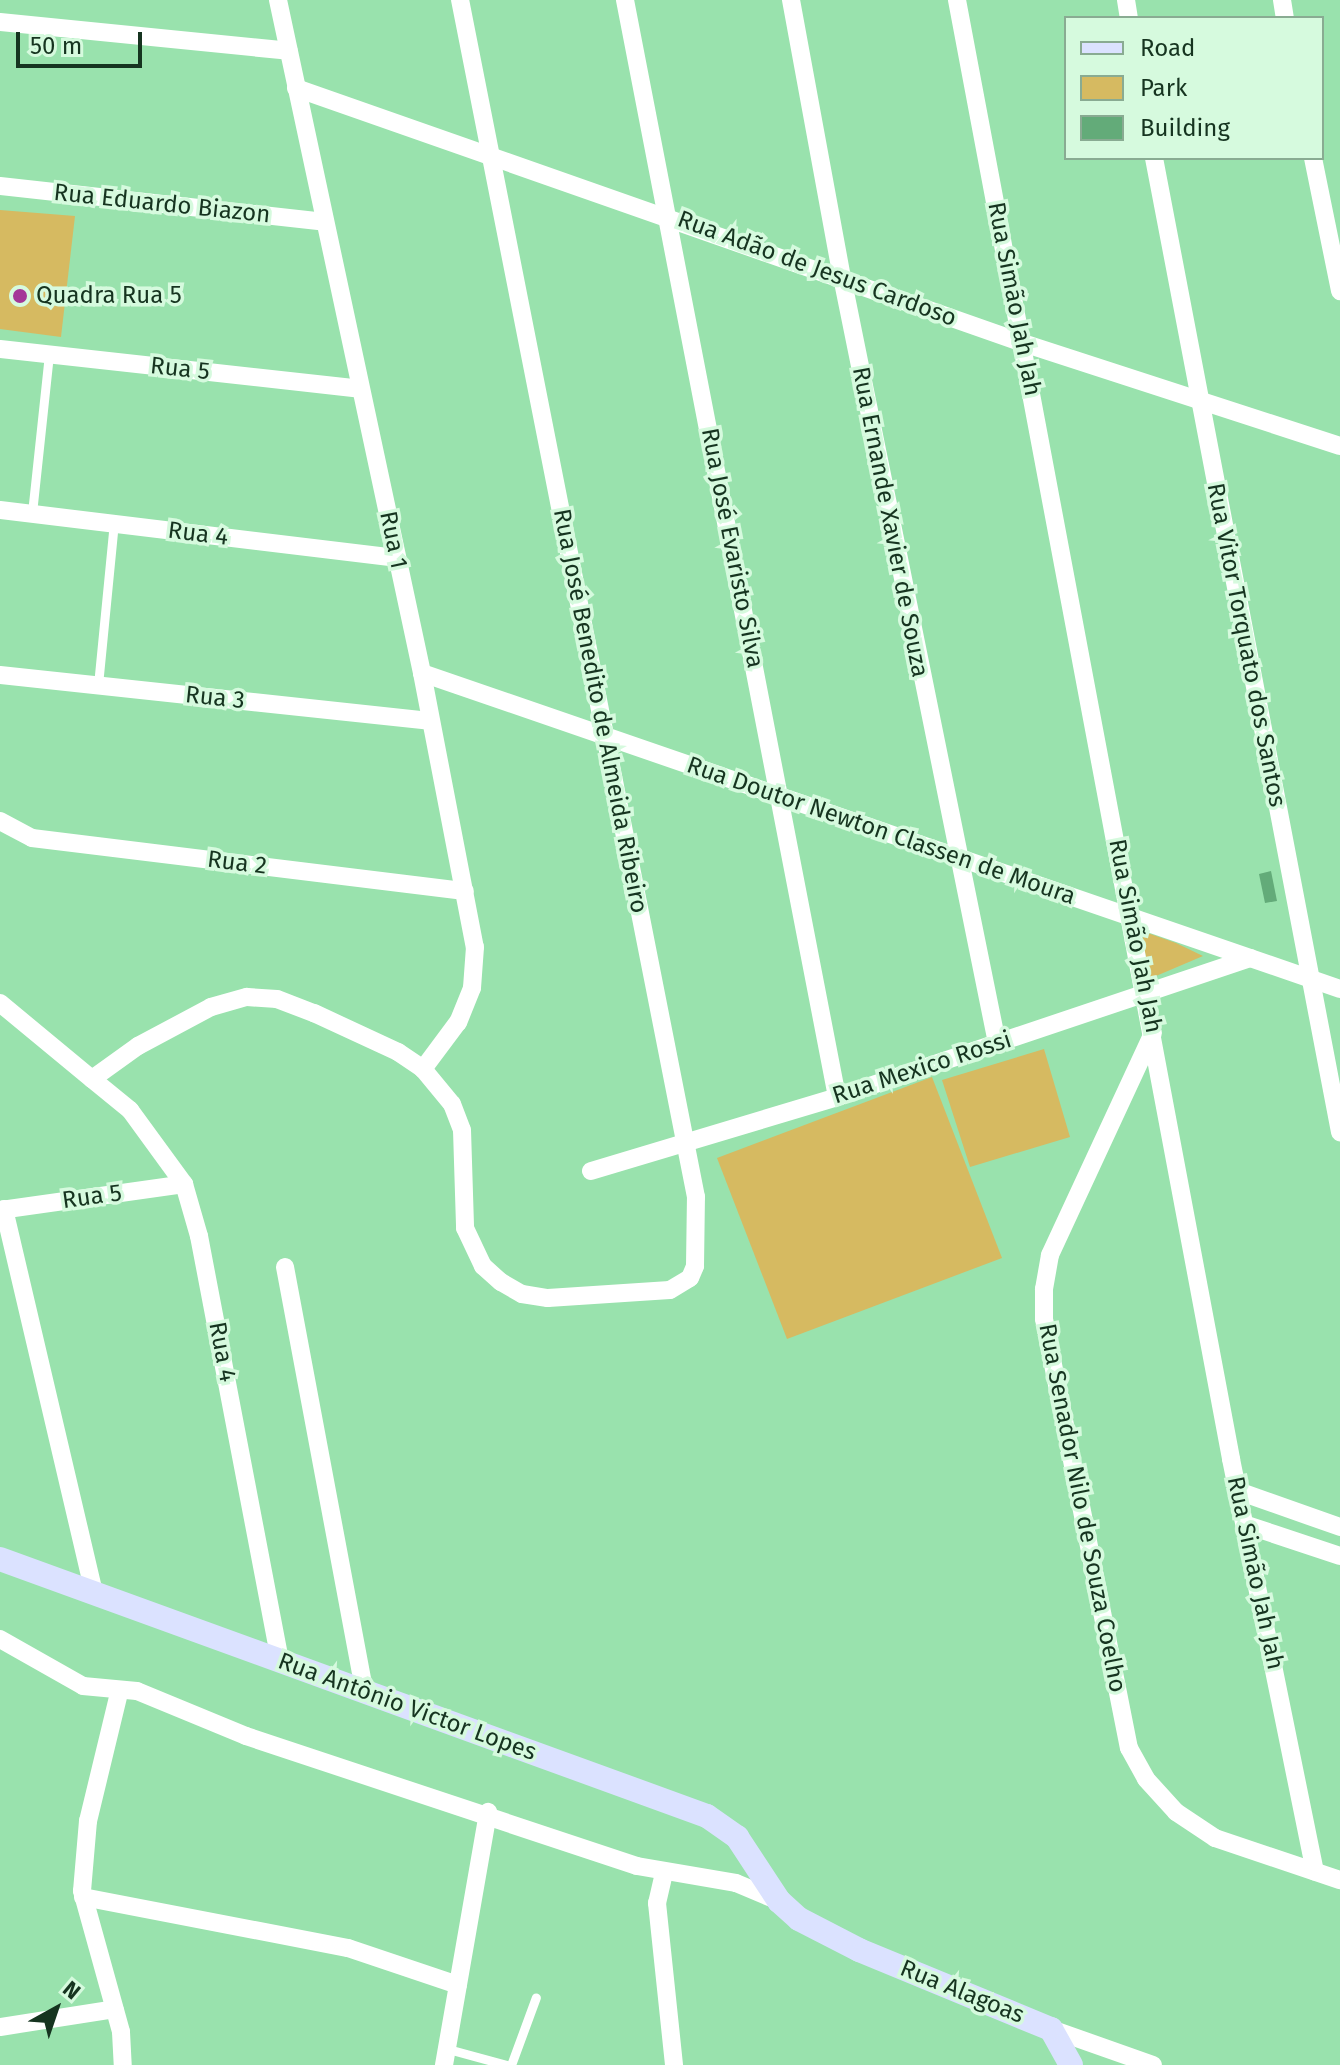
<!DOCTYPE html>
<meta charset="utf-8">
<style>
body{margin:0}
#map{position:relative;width:1340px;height:2065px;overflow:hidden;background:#99e2ad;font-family:"Fira Sans",sans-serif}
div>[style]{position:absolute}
.green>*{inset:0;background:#d6ba61}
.building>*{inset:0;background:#63ab79}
.lane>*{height:9px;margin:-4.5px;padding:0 4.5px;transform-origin:4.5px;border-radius:4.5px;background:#fff}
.street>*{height:18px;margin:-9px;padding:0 9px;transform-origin:9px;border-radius:9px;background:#fff}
.secondary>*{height:24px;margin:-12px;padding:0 12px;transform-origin:12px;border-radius:12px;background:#dbe2ff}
.dots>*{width:22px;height:22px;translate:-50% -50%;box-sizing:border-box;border:4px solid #d6fade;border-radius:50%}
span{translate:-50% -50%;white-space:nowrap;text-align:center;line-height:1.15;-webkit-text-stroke:7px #d6fade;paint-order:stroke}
.street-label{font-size:24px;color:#163420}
.poi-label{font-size:24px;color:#163420}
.left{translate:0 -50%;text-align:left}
.legend{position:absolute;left:1064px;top:16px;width:260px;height:144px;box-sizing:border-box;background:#d6fade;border:2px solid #89ab92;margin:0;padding:10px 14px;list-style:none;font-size:24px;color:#163420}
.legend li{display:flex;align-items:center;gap:16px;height:40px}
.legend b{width:40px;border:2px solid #89ab92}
.north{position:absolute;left:16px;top:1969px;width:80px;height:80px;-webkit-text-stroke:6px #d6fade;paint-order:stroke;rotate:40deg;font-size:22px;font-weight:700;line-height:32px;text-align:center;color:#163420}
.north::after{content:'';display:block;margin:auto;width:28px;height:36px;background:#163420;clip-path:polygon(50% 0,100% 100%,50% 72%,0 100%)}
.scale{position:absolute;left:16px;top:32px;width:126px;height:36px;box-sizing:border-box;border:4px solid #163420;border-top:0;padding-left:10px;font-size:24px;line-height:28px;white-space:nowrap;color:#163420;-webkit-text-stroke:6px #d6fade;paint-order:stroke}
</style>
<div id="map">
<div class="green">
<i style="clip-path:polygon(0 210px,75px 216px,61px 337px,0 329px)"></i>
<i style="clip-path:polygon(1142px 931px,1176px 943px,1203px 956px,1149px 979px)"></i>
<i style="clip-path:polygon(1044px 1049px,1070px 1137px,970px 1167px,942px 1080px)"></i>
<i style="clip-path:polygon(932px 1077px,1002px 1258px,787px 1339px,717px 1158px)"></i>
</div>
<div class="building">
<i style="clip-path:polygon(1271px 871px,1277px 901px,1265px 903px,1259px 874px)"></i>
</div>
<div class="lane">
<i style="left:32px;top:513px;width:159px;rotate:-83.9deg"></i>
<i style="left:98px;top:685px;width:163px;rotate:-84.4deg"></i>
<i style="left:448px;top:2049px;width:61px;rotate:15.2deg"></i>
<i style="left:511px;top:2065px;width:72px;rotate:-69.8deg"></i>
</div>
<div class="street">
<i style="left:278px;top:0;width:688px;rotate:77.92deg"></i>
<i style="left:422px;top:673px;width:279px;rotate:79.1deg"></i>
<i style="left:475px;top:947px;width:41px;rotate:94.2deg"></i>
<i style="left:472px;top:988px;width:37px;rotate:112deg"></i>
<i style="left:458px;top:1022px;width:59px;rotate:126.7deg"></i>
<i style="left:625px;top:0;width:1117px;rotate:79.06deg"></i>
<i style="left:791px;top:0;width:282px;rotate:79.6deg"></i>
<i style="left:842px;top:277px;width:782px;rotate:78.56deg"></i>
<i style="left:957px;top:0;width:1485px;rotate:79.36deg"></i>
<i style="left:1231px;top:1459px;width:421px;rotate:78.5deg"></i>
<i style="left:1126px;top:0;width:18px;rotate:81deg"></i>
<i style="left:1282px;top:0;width:18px;rotate:81deg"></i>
<i style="left:0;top:22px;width:290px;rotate:5.7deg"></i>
<i style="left:296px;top:88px;width:770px;rotate:19.33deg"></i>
<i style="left:1023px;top:343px;width:333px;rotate:18deg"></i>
<i style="left:1154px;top:158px;width:992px;rotate:79.19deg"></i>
<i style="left:1313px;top:158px;width:136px;rotate:78.5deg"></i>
<i style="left:0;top:186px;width:327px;rotate:6.3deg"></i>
<i style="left:0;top:349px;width:362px;rotate:6.3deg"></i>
<i style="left:0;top:510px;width:399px;rotate:6.9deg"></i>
<i style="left:422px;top:673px;width:971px;rotate:18.99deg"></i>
<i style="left:0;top:675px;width:432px;rotate:6.1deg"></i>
<i style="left:0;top:821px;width:36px;rotate:28deg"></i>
<i style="left:32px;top:838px;width:436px;rotate:7deg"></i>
<i style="left:0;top:1003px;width:119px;rotate:39.6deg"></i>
<i style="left:92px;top:1079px;width:57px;rotate:-35.7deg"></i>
<i style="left:138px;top:1046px;width:83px;rotate:-28.1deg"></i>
<i style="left:211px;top:1007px;width:37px;rotate:-16deg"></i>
<i style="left:247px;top:997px;width:30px;rotate:4deg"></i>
<i style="left:277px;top:999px;width:40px;rotate:21deg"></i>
<i style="left:314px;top:1013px;width:93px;rotate:24.9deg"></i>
<i style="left:398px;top:1052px;width:30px;rotate:34deg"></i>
<i style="left:423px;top:1069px;width:45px;rotate:50.4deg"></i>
<i style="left:452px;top:1104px;width:28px;rotate:69deg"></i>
<i style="left:462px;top:1130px;width:98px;rotate:88.2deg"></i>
<i style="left:465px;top:1228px;width:42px;rotate:64.7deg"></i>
<i style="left:483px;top:1266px;width:24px;rotate:42deg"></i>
<i style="left:501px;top:1282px;width:24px;rotate:30deg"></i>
<i style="left:522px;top:1294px;width:26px;rotate:9deg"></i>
<i style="left:548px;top:1298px;width:122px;rotate:-3.8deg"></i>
<i style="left:670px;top:1290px;width:23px;rotate:-31deg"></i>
<i style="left:690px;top:1278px;width:13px;rotate:-67deg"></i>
<i style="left:695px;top:1266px;width:69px;rotate:-89.2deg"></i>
<i style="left:696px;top:1197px;width:1220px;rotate:-101.15deg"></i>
<i style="left:1153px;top:1033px;width:245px;rotate:114.9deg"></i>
<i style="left:1050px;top:1255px;width:35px;rotate:100deg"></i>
<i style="left:1044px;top:1289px;width:30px;rotate:90deg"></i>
<i style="left:1044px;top:1319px;width:437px;rotate:78.8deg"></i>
<i style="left:1129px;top:1748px;width:35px;rotate:61deg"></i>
<i style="left:1146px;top:1779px;width:45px;rotate:47.7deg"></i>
<i style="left:1176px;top:1812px;width:47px;rotate:33.7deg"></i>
<i style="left:1215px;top:1838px;width:132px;rotate:18.6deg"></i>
<i style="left:92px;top:1079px;width:49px;rotate:39.2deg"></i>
<i style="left:130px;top:1110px;width:92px;rotate:53.9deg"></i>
<i style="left:184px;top:1184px;width:54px;rotate:73.9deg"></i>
<i style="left:199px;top:1236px;width:432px;rotate:79.2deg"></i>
<i style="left:591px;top:1171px;width:257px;rotate:-16.7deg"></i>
<i style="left:837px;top:1097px;width:436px;rotate:-18.6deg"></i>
<i style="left:4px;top:1209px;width:394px;rotate:76.8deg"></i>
<i style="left:0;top:1210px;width:186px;rotate:-8deg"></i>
<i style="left:285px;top:1267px;width:433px;rotate:79.4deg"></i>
<i style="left:1238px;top:1491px;width:108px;rotate:19.4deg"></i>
<i style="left:1247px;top:1525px;width:98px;rotate:18.4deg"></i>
<i style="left:0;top:1639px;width:95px;rotate:29.5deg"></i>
<i style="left:83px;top:1686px;width:54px;rotate:5.3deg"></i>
<i style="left:137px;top:1691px;width:118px;rotate:22.4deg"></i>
<i style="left:246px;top:1736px;width:412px;rotate:18.4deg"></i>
<i style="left:637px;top:1866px;width:100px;rotate:9.7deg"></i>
<i style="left:736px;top:1883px;width:47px;rotate:22.7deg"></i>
<i style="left:119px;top:1693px;width:132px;rotate:103.6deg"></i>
<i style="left:88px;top:1821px;width:70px;rotate:94.9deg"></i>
<i style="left:82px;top:1891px;width:146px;rotate:74.5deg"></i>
<i style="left:121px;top:2032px;width:33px;rotate:87deg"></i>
<i style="left:664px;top:1873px;width:31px;rotate:103deg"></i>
<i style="left:657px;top:1903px;width:163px;rotate:84deg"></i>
<i style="left:83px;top:1897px;width:270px;rotate:10.9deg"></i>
<i style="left:348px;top:1948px;width:116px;rotate:18.6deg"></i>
<i style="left:0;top:2027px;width:116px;rotate:-8.9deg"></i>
<i style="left:1051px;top:2029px;width:108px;rotate:19.4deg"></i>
<i style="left:444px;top:2065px;width:257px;rotate:-80.1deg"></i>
</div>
<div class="secondary">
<i style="left:0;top:1559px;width:752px;rotate:19.98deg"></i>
<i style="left:707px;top:1816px;width:37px;rotate:35deg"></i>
<i style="left:737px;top:1837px;width:77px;rotate:56.7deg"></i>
<i style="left:779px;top:1901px;width:27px;rotate:42deg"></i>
<i style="left:799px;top:1919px;width:68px;rotate:27.3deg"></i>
<i style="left:859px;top:1950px;width:208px;rotate:22.4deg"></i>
<i style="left:1051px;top:2029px;width:41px;rotate:60.9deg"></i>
</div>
<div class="dots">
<i style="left:20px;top:296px;background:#a43898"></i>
</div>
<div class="street-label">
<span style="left:162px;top:204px;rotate:6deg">Rua Eduardo Biazon</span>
<span style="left:817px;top:269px;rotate:20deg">Rua Adão de Jesus Cardoso</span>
<span style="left:1014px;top:299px;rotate:79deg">Rua Simão Jah Jah</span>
<span style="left:180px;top:369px;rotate:6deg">Rua 5</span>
<span style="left:890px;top:522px;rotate:79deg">Rua Ernande Xavier de Souza</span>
<span style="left:198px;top:534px;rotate:7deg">Rua 4</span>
<span style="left:393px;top:540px;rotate:78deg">Rua 1</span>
<span style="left:732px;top:548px;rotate:79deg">Rua José Evaristo Silva</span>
<span style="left:1246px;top:645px;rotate:79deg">Rua Vitor Torquato dos Santos</span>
<span style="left:215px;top:698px;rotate:6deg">Rua 3</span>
<span style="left:600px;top:711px;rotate:79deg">Rua José Benedito de Almeida Ribeiro</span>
<span style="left:881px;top:831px;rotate:19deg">Rua Doutor Newton Classen de Moura</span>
<span style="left:237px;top:863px;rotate:7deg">Rua 2</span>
<span style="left:1135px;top:936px;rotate:79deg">Rua Simão Jah Jah</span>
<span style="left:922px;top:1068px;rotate:-18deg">Rua Mexico Rossi</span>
<span style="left:92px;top:1197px;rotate:-8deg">Rua 5</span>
<span style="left:222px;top:1352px;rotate:79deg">Rua 4</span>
<span style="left:1082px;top:1508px;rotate:79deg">Rua Senador Nilo de Souza Coelho</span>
<span style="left:1255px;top:1573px;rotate:78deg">Rua Simão Jah Jah</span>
<span style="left:407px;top:1707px;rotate:20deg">Rua Antônio Victor Lopes</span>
<span style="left:962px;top:1992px;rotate:22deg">Rua Alagoas</span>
</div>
<div class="poi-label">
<span class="left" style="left:36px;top:296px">Quadra Rua 5</span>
</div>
<ul class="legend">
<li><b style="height:10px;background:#dbe2ff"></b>Road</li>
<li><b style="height:22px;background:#d6ba61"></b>Park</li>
<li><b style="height:22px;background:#63ab79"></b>Building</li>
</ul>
<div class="north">N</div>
<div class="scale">50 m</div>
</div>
